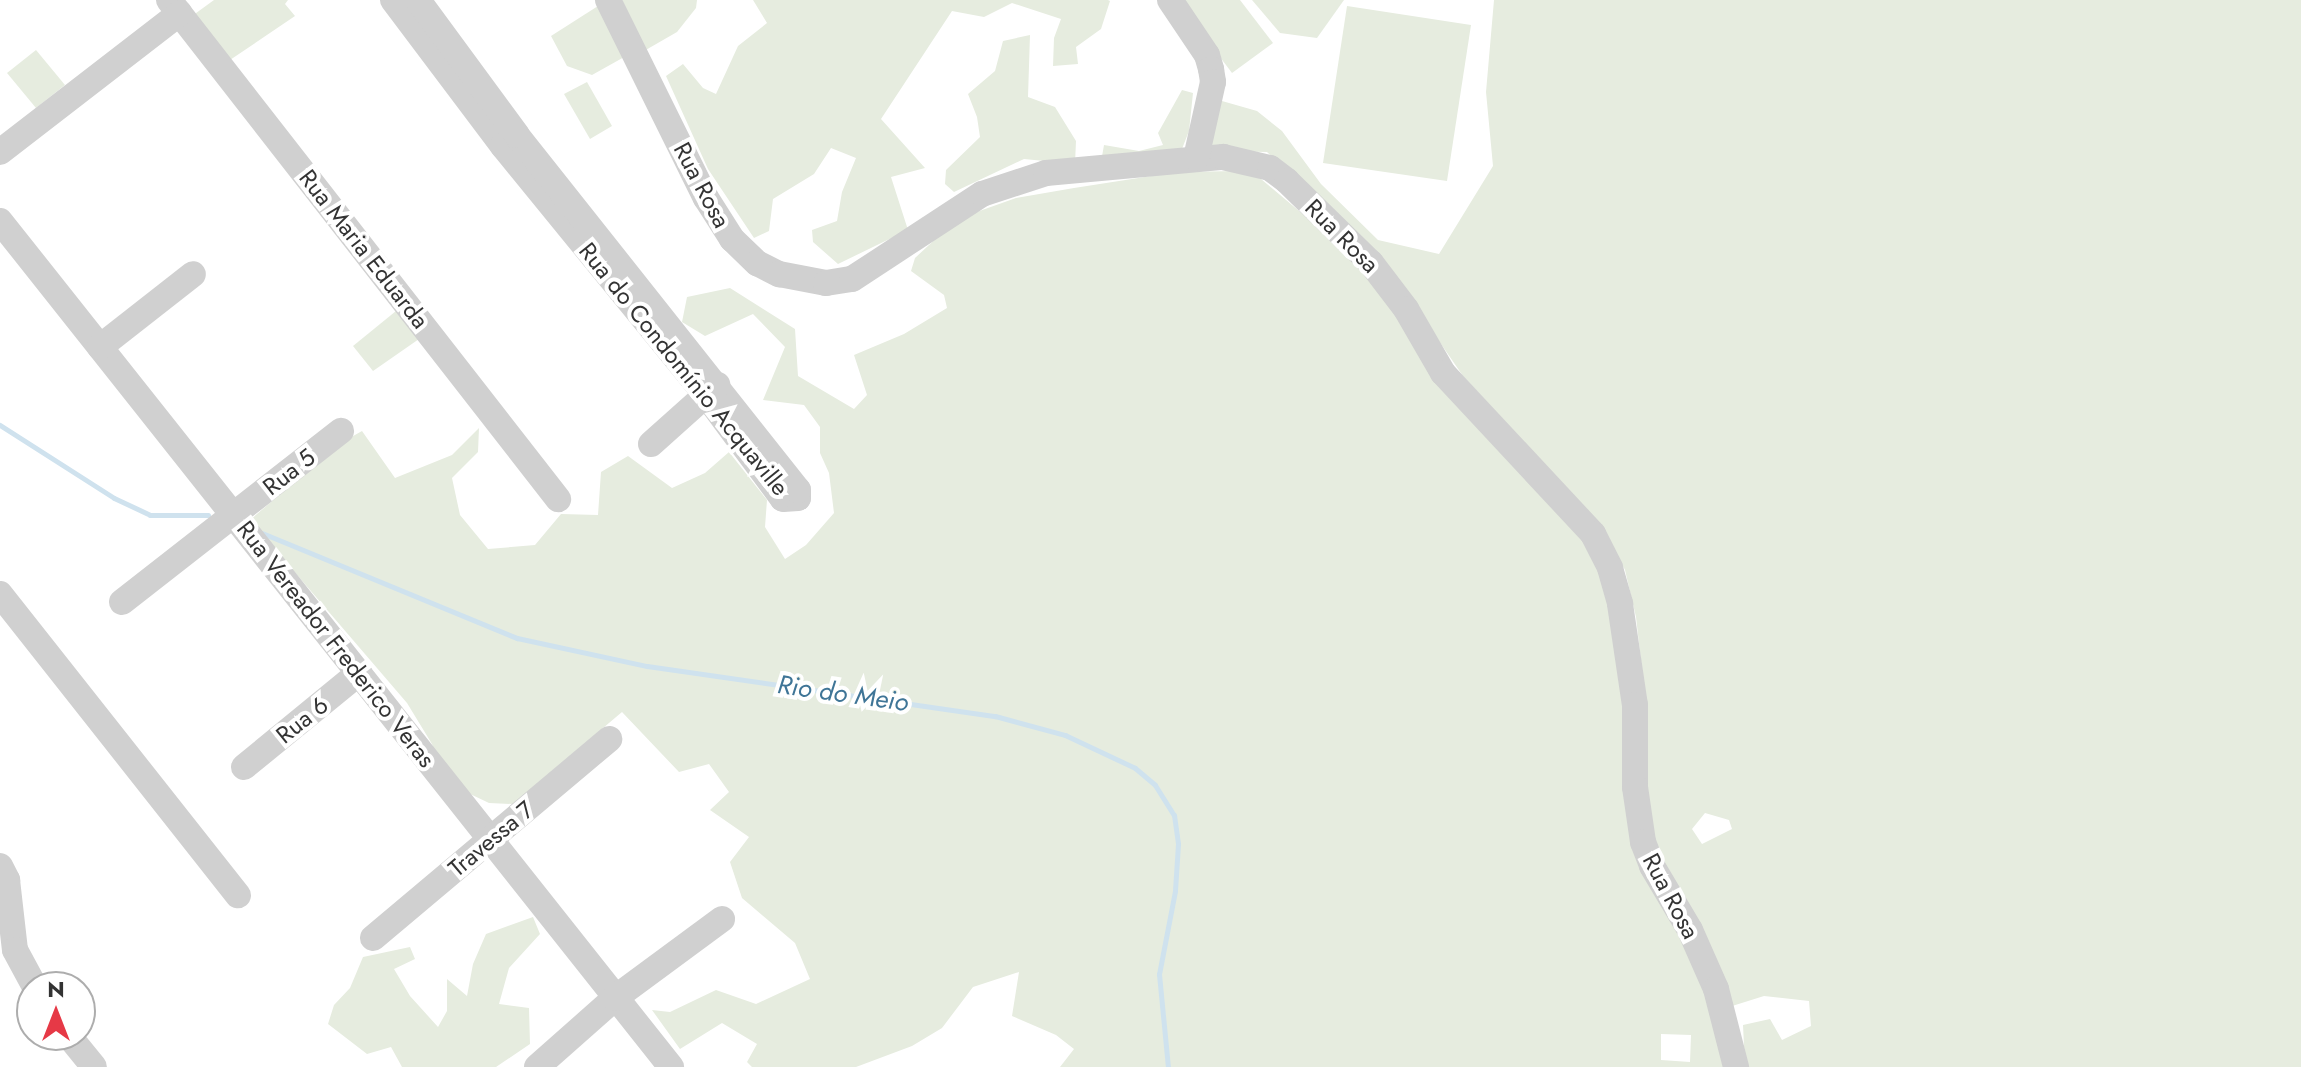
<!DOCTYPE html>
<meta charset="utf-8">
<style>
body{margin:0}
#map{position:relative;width:2301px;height:1067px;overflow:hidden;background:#fff;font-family:Jost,sans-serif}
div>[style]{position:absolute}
.green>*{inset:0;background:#e6ecdf}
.stream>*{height:5px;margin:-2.5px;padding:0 2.5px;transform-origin:2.5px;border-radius:2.5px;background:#cfe2ee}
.minor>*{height:26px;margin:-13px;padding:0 13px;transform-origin:13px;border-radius:13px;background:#d0d0d0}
span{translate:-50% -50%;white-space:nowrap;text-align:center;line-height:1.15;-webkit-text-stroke:8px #fff;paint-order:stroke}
.street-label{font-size:24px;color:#333}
.water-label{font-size:26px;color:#3f7597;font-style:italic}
.north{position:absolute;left:16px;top:971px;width:80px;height:80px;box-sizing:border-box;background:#fff;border:2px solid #adadad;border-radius:50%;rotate:0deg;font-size:22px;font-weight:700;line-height:32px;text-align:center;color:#333}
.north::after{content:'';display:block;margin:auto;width:28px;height:36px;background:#e63946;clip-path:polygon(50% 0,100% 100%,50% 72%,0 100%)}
</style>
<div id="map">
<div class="green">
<i style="clip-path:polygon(214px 0,288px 0,285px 4px,295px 16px,227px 62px,192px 16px)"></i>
<i style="clip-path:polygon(622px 0,697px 0,696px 8px,677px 32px,644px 51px)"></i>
<i style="clip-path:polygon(753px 0,1108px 0,1110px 1px,1101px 29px,1076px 47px,1078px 64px,1053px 66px,1054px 38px,1061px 19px,1012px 3px,984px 17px,952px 11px,881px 119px,925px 168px,891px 177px,908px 230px,838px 264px,813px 242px,812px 230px,837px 221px,842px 192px,856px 158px,831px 148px,814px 174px,773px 199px,769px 231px,754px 238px,708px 169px,666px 76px,683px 64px,703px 88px,716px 94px,738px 46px,767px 23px)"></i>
<i style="clip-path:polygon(1177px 0,1240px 0,1273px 43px,1232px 73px)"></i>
<i style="clip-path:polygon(1252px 0,1344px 0,1317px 38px,1280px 33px)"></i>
<i style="clip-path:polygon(evenodd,1494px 0,2301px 0,2301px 1067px,1745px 1067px,1743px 1025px,1770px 1019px,1782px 1040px,1811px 1026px,1809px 1001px,1764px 996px,1729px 1007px,1730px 1067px,1060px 1067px,1074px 1049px,1056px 1035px,1012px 1016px,1019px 972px,973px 987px,942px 1028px,912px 1046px,856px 1067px,752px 1067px,747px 1062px,757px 1044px,722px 1023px,680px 1049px,652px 1010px,670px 1012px,716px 990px,756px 1004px,810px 979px,795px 943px,742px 898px,730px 862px,749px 837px,710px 810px,729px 792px,709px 764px,679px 772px,622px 712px,513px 804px,489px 803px,445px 782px,432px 744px,407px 703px,250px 520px,339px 444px,362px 431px,395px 478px,452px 455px,479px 428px,478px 452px,452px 478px,460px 515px,488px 549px,535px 545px,561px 514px,598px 515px,601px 472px,628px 456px,672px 488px,705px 473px,729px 452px,767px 500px,765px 527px,785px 559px,806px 545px,834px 513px,829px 473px,820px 453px,820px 427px,804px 405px,763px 400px,785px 347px,753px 314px,705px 336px,682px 322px,687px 297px,730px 288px,795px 329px,798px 376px,854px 409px,867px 395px,854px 355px,904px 334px,947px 308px,944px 295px,911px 271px,915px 258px,957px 219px,1016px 198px,1074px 188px,1177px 172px,1238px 171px,1261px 179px,1355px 258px,1592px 548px,1647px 713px,1636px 617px,1625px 570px,1604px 529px,1463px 376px,1393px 274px,1350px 230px,1267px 152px,1218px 151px,1207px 142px,1215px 99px,1257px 111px,1282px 131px,1321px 184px,1378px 240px,1439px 254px,1493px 166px,1486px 92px,1494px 0,1705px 813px,1729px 820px,1732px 829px,1702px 844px,1692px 829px,1705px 813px,1494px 0,1661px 1034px,1691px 1035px,1690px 1062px,1661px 1060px,1661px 1034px)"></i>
<i style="clip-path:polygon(598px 6px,626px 56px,592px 75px,567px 66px,551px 36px)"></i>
<i style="clip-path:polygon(1347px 6px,1471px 25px,1447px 181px,1323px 163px)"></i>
<i style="clip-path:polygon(1030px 35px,1028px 97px,1055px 107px,1076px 141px,1075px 164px,1024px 159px,954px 192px,945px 184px,946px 170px,980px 137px,977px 117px,968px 94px,995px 71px,1003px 41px)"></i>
<i style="clip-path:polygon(36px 50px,65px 85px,36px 108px,7px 73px)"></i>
<i style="clip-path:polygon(587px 82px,612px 126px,590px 139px,564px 94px)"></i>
<i style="clip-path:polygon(1182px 90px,1193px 93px,1189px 131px,1180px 154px,1101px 162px,1104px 145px,1139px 151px,1163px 145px,1158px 133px)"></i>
<i style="clip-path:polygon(396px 311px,419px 339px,373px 371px,353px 346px)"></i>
<i style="clip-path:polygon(533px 917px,540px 934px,509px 968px,499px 1004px,529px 1008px,530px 1044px,496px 1067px,402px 1067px,391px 1047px,367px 1054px,328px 1024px,334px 1005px,350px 988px,363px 957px,410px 947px,415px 959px,394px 969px,410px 996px,438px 1027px,447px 1011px,447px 979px,467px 996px,473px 964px,486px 934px)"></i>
</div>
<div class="stream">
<i style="left:0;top:425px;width:135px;rotate:32.6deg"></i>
<i style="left:114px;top:498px;width:40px;rotate:25deg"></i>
<i style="left:150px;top:515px;width:58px"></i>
<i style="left:262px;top:533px;width:276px;rotate:22.4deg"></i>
<i style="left:517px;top:638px;width:133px;rotate:12.2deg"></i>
<i style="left:647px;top:666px;width:352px;rotate:8.2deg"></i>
<i style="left:995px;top:716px;width:73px;rotate:15.2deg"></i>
<i style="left:1065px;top:735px;width:77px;rotate:25.2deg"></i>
<i style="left:1135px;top:768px;width:26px;rotate:40deg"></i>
<i style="left:1155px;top:785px;width:36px;rotate:58deg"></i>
<i style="left:1174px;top:815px;width:29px;rotate:82deg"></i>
<i style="left:1178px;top:844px;width:47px;rotate:93.7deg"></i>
<i style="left:1175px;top:891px;width:85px;rotate:100.9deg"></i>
<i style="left:1159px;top:974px;width:93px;rotate:84.5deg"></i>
</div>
<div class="minor">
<i style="left:169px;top:0;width:633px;rotate:52.06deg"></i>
<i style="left:393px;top:0;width:183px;rotate:53deg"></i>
<i style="left:503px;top:146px;width:321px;rotate:50.8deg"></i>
<i style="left:706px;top:395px;width:129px;rotate:53.5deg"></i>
<i style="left:783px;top:499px;width:15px;rotate:-4deg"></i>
<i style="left:798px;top:498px;width:8px;rotate:-90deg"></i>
<i style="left:798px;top:490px;width:453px;rotate:-128.4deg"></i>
<i style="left:517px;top:135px;width:167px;rotate:-126.3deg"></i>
<i style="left:608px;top:0;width:221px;rotate:63.7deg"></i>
<i style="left:706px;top:198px;width:49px;rotate:57.6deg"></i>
<i style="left:732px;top:239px;width:35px;rotate:44deg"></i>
<i style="left:757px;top:263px;width:25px;rotate:27deg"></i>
<i style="left:779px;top:274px;width:48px;rotate:10.8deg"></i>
<i style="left:826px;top:283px;width:26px;rotate:-9deg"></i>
<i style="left:852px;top:279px;width:155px;rotate:-33.2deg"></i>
<i style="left:982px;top:194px;width:67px;rotate:-18.2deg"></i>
<i style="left:1046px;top:173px;width:178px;rotate:-5.2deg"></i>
<i style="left:1223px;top:157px;width:48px;rotate:13.2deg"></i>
<i style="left:1270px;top:168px;width:21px;rotate:37deg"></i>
<i style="left:1287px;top:181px;width:117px;rotate:44.3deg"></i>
<i style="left:1371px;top:263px;width:58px;rotate:52.7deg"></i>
<i style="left:1406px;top:309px;width:74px;rotate:60deg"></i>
<i style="left:1443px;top:373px;width:220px;rotate:47deg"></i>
<i style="left:1593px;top:534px;width:38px;rotate:63deg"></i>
<i style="left:1610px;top:568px;width:37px;rotate:74deg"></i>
<i style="left:1620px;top:604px;width:102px;rotate:81.6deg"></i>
<i style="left:1635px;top:705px;width:82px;rotate:90deg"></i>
<i style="left:1635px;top:787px;width:56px;rotate:81.7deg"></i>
<i style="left:1643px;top:842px;width:26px;rotate:69deg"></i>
<i style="left:1652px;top:866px;width:74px;rotate:59.3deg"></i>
<i style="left:1690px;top:930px;width:64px;rotate:66.2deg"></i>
<i style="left:1716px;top:989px;width:81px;rotate:75.6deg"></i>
<i style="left:1170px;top:0;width:66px;rotate:56.1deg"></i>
<i style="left:1207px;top:55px;width:15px;rotate:74deg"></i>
<i style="left:1211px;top:69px;width:13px;rotate:81deg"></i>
<i style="left:1213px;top:82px;width:78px;rotate:102.6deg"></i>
<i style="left:0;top:152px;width:227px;rotate:-37.7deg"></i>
<i style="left:0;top:221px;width:1080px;rotate:51.58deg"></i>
<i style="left:100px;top:347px;width:118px;rotate:-38.1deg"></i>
<i style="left:651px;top:444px;width:89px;rotate:-41.8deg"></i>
<i style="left:0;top:594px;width:384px;rotate:51.7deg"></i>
<i style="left:122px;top:602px;width:278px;rotate:-38deg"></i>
<i style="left:244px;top:767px;width:149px;rotate:-39.3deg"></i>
<i style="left:0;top:866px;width:16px;rotate:63deg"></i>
<i style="left:7px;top:880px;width:70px;rotate:83.5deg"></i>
<i style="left:15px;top:950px;width:42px;rotate:61.6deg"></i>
<i style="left:373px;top:938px;width:309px;rotate:-40.1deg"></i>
<i style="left:68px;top:1035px;width:41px;rotate:50.9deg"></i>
<i style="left:537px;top:1067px;width:104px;rotate:-41.5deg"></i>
<i style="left:615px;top:998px;width:133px;rotate:-36.4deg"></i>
</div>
<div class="street-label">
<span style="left:702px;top:185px;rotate:62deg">Rua Rosa</span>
<span style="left:1342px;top:236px;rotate:45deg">Rua Rosa</span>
<span style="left:364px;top:249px;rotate:52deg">Rua Maria Eduarda</span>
<span style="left:684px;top:369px;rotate:51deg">Rua do Condomínio Acquaville</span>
<span style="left:289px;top:472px;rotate:-38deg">Rua 5</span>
<span style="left:336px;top:644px;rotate:52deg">Rua Vereador Frederico Veras</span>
<span style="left:302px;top:720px;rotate:-39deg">Rua 6</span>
<span style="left:491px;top:839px;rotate:-40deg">Travessa 7</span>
<span style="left:1671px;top:896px;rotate:62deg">Rua Rosa</span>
</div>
<div class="water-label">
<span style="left:843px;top:694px;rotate:8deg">Rio do Meio</span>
</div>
<div class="north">N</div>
</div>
